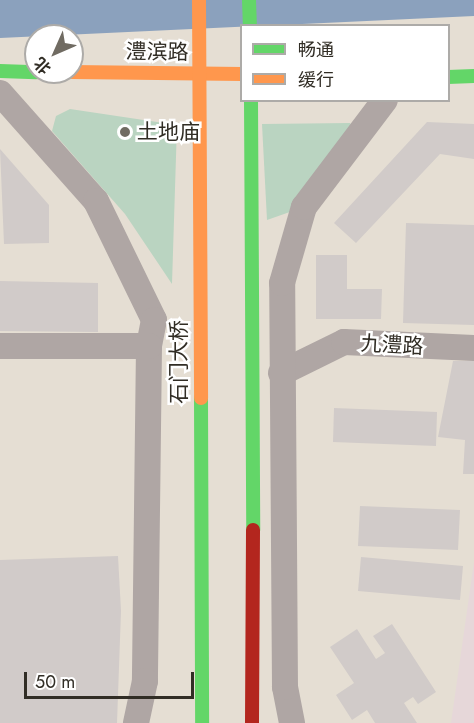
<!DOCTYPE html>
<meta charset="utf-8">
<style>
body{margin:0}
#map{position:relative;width:474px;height:723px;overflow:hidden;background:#e5ded3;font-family:Jost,"Noto Sans SC",sans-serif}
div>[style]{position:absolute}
.education>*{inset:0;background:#e6d7d9}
.green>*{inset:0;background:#bad4c1}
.water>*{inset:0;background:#8ba1bd}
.building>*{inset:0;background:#d1cbc9}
.street>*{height:26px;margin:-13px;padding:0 13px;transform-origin:13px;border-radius:13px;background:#afa6a4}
.fast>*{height:14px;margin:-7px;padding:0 7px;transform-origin:7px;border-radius:7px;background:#63d668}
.slow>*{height:14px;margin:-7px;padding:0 7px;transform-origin:7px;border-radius:7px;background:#ff974d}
.jam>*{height:14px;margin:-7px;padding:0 7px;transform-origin:7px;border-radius:7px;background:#b3261e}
.fast-bridge>*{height:14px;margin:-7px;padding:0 7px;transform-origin:7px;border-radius:7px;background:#63d668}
.slow-bridge>*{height:14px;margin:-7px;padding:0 7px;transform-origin:7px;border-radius:7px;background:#ff974d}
.dots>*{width:16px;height:16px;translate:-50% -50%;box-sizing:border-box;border:3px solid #fff;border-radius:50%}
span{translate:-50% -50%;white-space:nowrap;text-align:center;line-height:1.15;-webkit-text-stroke:5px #fff;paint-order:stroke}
.street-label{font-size:21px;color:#312d25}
.poi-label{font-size:21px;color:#312d25}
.left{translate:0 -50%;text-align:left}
.legend{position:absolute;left:240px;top:24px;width:210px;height:78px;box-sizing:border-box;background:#fff;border:2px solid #adaba8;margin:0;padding:8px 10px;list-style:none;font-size:18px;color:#312d25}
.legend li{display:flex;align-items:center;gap:12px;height:30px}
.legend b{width:30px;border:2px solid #adaba8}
.north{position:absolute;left:24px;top:24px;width:60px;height:60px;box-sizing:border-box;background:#fff;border:2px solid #adaba8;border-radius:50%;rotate:225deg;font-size:16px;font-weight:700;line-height:24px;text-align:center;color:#312d25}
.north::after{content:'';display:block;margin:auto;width:21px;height:27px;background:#706b62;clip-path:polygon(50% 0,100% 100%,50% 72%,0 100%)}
.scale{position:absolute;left:24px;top:672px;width:170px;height:27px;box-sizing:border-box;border:3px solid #312d25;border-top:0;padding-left:8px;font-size:18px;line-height:21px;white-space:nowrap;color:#312d25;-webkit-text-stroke:4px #fff;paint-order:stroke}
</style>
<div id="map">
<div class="education">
<i style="clip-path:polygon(474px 562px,474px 723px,451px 723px)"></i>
</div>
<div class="green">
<i style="clip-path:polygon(70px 109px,177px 125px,172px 284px,125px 214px,52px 131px,56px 116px)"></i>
<i style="clip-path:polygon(350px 123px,354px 130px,304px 207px,267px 220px,262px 124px)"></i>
</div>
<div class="water">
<i style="clip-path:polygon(0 0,474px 0,474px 16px,0 38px)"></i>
</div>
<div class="building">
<i style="clip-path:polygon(427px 122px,474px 124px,474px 159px,440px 154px,356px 243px,334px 223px)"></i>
<i style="clip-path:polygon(0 149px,49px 205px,49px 243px,4px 244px)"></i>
<i style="clip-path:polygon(406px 223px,474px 225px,474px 325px,403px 323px)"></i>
<i style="clip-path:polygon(316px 255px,347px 255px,347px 289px,382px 289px,381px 319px,316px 319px)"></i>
<i style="clip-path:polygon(0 281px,98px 283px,98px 332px,0 331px)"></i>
<i style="clip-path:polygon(453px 361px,474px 361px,474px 474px,463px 474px,465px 440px,438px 437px)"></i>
<i style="clip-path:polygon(334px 408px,437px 412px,436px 446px,333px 442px)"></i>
<i style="clip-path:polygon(360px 506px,460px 510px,458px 550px,358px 546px)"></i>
<i style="clip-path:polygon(118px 556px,121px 611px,117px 723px,0 723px,0 560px)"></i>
<i style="clip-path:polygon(361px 557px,463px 566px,460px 600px,358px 591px)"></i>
<i style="clip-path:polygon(392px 624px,436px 692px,418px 704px,413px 697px,404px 703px,417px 723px,375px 723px,367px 710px,352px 720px,336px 695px,354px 683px,330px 647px,357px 629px,376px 659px,385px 653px,373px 636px)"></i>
</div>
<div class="street">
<i style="left:0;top:93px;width:144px;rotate:48.4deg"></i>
<i style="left:96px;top:201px;width:132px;rotate:64deg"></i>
<i style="left:154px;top:320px;width:26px;rotate:101deg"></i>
<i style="left:149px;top:346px;width:335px;rotate:90.7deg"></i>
<i style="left:145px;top:681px;width:43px;rotate:102.1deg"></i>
<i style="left:0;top:346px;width:149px"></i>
<i style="left:281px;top:373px;width:70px;rotate:-26.2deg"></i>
<i style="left:344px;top:342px;width:130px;rotate:2.6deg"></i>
<i style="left:292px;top:723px;width:37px;rotate:-101deg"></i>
<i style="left:285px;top:687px;width:404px;rotate:-90.4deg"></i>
<i style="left:282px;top:283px;width:79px;rotate:-73.9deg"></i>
<i style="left:304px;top:207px;width:134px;rotate:-52.9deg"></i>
</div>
<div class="fast">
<i style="left:249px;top:0;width:26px;rotate:88deg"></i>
<i style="left:0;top:71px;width:36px;rotate:2deg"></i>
<i style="left:448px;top:77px;width:26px;rotate:-2deg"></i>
<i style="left:251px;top:100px;width:430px;rotate:89.7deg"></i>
</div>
<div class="slow">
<i style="left:72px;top:72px;width:170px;rotate:0.7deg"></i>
</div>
<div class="jam">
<i style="left:252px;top:723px;width:193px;rotate:-89.7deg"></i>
</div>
<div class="fast-bridge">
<i style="left:201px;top:398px;width:325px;rotate:89.8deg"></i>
</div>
<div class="slow-bridge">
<i style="left:199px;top:0;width:398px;rotate:89.7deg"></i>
</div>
<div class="dots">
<i style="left:125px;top:132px;background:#706b62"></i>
</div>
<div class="street-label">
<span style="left:157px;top:52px;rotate:1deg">澧滨路</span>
<span style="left:392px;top:345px;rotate:3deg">九澧路</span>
<span style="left:179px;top:362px;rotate:-90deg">石门大桥</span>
</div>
<div class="poi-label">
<span class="left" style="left:137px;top:132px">土地庙</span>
</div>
<ul class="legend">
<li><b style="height:8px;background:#63d668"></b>畅通</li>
<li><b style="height:8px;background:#ff974d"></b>缓行</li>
</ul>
<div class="north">北</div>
<div class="scale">50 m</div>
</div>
